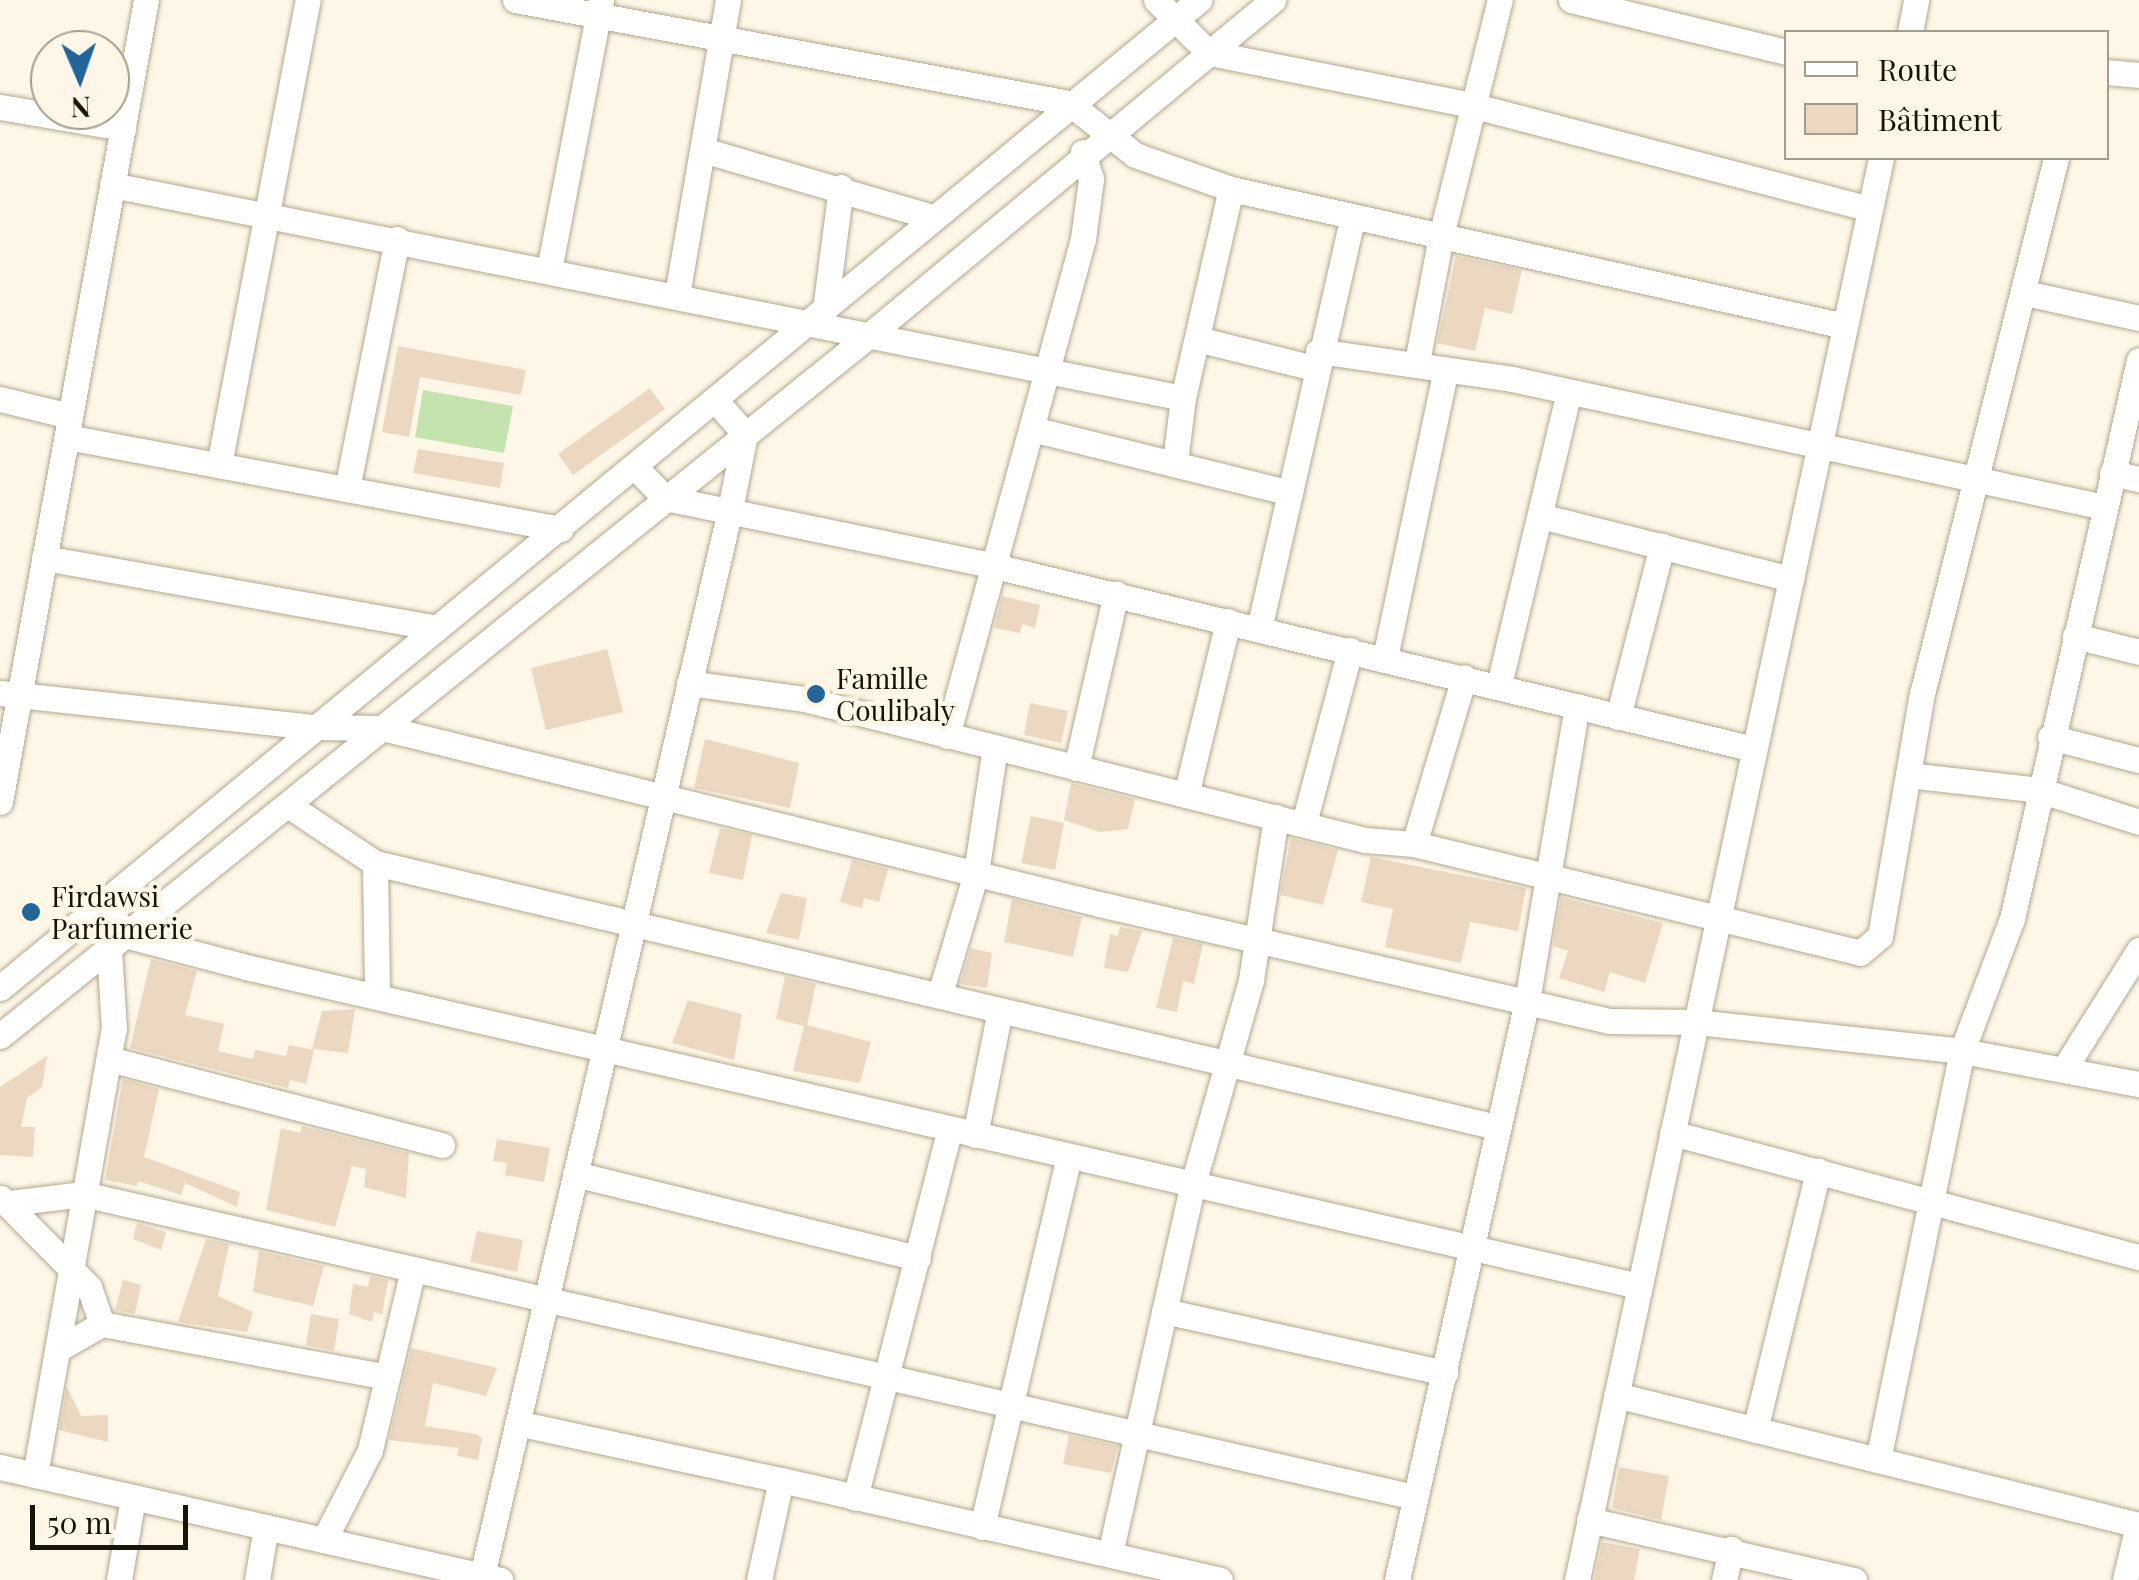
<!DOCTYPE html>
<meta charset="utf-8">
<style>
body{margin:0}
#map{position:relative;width:2139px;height:1580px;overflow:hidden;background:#fef7e7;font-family:"Playfair Display",serif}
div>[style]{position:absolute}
.green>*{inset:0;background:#c5e3ae}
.building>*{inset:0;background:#ecd8c1}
.roads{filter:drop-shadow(0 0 2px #b2a88e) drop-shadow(0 0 2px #b2a88e)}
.minor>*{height:25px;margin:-12.5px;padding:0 12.5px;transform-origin:12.5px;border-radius:12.5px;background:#fff}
.dots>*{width:28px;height:28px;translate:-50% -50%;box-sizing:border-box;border:5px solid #fef7e7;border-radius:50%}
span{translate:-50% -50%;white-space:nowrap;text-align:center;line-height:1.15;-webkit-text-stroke:9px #fef7e7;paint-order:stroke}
.poi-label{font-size:28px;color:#17140a}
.left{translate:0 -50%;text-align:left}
.legend{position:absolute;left:1784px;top:30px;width:325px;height:130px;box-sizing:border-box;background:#fef7e7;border:2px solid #a29c8f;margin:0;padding:12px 18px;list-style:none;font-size:30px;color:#17140a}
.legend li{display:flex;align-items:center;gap:20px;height:50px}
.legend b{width:50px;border:2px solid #a29c8f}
.north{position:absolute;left:30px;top:30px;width:100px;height:100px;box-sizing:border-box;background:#fef7e7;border:2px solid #a29c8f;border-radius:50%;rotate:178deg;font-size:28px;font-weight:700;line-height:40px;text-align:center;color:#17140a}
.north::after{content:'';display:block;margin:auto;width:35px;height:45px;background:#22659a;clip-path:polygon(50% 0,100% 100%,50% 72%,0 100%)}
.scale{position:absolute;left:30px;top:1505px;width:158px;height:45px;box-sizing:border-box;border:5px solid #17140a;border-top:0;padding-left:12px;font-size:30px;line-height:35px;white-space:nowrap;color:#17140a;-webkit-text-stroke:8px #fef7e7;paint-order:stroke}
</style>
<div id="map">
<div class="green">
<i style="clip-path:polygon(423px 390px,513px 406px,504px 453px,415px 437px)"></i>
</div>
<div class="building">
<i style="clip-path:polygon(1456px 256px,1522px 270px,1512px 314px,1485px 308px,1475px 351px,1437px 343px)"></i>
<i style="clip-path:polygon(398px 346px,526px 370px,521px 395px,420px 377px,409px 437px,382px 432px)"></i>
<i style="clip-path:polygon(650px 388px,665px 409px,573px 475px,558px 454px)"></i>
<i style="clip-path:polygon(418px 449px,504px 463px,500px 488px,413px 473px)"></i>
<i style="clip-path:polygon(1002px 596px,1040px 605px,1035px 628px,1022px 624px,1020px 633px,994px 628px)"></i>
<i style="clip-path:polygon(607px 649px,623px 712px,546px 730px,531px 668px)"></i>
<i style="clip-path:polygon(1030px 703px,1068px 711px,1061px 743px,1024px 735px)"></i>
<i style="clip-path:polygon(705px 739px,799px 763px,790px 808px,694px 788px)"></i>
<i style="clip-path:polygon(1071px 783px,1135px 799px,1128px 829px,1100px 832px,1064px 820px)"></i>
<i style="clip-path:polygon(1031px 816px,1064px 823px,1055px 870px,1021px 863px)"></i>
<i style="clip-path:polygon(720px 828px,752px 835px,743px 880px,709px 873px)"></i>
<i style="clip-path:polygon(1291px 838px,1338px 850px,1323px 905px,1280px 895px)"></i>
<i style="clip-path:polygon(1371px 857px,1526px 888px,1518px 931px,1470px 922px,1461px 963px,1385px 947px,1393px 909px,1361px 902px)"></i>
<i style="clip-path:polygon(852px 860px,888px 869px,879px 902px,864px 898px,862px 908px,840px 902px)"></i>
<i style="clip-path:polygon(781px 893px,807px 898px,799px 940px,766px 933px)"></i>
<i style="clip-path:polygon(1561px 897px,1663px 923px,1645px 983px,1610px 972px,1604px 992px,1559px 978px,1568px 951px,1553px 946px)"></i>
<i style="clip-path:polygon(1012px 899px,1082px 917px,1073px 957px,1004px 942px)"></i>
<i style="clip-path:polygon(1120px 927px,1142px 931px,1128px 972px,1104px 968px,1110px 934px,1118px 936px)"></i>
<i style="clip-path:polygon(1173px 938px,1203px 944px,1194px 984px,1183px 981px,1177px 1012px,1156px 1008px)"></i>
<i style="clip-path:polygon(971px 948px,992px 953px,987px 988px,960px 984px)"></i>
<i style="clip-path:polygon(151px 959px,197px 971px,185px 1015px,224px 1024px,218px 1051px,253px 1059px,255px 1050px,286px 1056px,289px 1045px,314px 1050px,306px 1084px,290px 1080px,288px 1088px,130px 1048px)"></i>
<i style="clip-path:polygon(785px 976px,816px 984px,807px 1025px,871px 1042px,860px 1083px,793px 1071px,804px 1026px,776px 1019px)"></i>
<i style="clip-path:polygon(688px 1000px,742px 1014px,734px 1060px,672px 1043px)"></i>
<i style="clip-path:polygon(355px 1009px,348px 1053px,312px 1049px,322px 1011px)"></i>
<i style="clip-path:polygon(47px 1056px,42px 1087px,27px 1098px,21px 1127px,35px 1127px,33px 1157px,0 1155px,0 1087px)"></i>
<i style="clip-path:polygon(123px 1079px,159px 1089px,144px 1157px,240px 1192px,237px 1207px,185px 1183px,181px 1195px,138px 1181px,137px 1186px,105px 1180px)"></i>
<i style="clip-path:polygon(302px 1126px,409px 1153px,406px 1198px,364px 1187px,366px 1169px,352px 1166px,335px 1227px,266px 1210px,281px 1128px,300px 1133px)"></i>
<i style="clip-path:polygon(497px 1139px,550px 1148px,544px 1182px,505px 1175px,507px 1163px,493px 1161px)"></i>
<i style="clip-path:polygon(137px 1223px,166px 1232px,161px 1250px,133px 1239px)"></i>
<i style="clip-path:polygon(477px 1231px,523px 1240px,517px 1272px,470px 1262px)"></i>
<i style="clip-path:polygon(206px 1239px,229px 1244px,218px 1296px,253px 1312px,247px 1332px,178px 1322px)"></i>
<i style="clip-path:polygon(259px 1251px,324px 1266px,313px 1306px,253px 1292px)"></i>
<i style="clip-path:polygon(370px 1276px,388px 1280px,382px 1315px,374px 1312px,372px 1322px,349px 1314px,353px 1284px,368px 1287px)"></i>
<i style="clip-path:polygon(123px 1280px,141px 1285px,135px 1314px,115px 1310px)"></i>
<i style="clip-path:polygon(311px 1314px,339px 1319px,334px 1351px,306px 1345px)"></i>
<i style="clip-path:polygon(411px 1348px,497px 1368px,486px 1396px,433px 1383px,425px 1426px,476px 1434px,482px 1438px,478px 1460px,457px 1456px,459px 1448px,389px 1440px)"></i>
<i style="clip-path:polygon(67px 1387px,81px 1416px,108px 1415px,108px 1442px,59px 1430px)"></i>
<i style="clip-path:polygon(1069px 1435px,1118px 1446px,1111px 1473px,1063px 1464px)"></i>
<i style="clip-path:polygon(1619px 1467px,1669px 1476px,1661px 1520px,1612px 1508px)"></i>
<i style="clip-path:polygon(1602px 1542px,1640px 1549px,1634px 1580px,1594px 1580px)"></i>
</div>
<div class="roads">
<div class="minor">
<i style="left:515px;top:0;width:563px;rotate:10.53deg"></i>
<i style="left:1069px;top:103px;width:84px;rotate:38.2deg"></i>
<i style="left:1135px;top:155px;width:102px;rotate:19.5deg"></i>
<i style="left:1231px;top:189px;width:629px;rotate:12.58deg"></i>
<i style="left:1156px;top:0;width:75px;rotate:45deg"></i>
<i style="left:1209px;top:53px;width:267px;rotate:11.2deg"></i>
<i style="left:1471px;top:105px;width:412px;rotate:14.6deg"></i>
<i style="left:1571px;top:0;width:221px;rotate:13.6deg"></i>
<i style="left:1910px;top:32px;width:33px;rotate:-79deg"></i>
<i style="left:2106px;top:72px;width:33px;rotate:5deg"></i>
<i style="left:0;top:107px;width:125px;rotate:9.7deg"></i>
<i style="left:703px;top:150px;width:235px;rotate:16.3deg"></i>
<i style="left:112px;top:185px;width:1092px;rotate:11.25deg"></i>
<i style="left:549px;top:270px;width:275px;rotate:-79.1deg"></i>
<i style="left:2025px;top:293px;width:117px;rotate:12.4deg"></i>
<i style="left:677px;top:295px;width:299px;rotate:-80.2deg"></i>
<i style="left:825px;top:310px;width:124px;rotate:-82.6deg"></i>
<i style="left:1197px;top:339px;width:121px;rotate:13.9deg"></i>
<i style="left:1318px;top:351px;width:196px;rotate:8.2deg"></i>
<i style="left:1512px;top:379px;width:606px;rotate:12.2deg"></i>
<i style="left:1417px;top:362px;width:128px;rotate:-79.2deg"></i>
<i style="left:1441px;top:236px;width:243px;rotate:-76deg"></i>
<i style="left:0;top:399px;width:72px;rotate:13.7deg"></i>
<i style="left:1032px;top:429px;width:266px;rotate:13.9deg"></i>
<i style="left:67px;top:437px;width:502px;rotate:10.57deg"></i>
<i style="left:1175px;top:462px;width:64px;rotate:-82.9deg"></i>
<i style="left:1183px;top:398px;width:214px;rotate:-77.1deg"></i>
<i style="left:219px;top:465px;width:473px;rotate:-79.2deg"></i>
<i style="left:636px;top:468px;width:42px;rotate:46deg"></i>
<i style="left:665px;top:498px;width:324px;rotate:11.6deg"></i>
<i style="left:982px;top:563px;width:794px;rotate:13.55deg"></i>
<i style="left:2112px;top:473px;width:28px;rotate:13deg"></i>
<i style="left:347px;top:489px;width:255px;rotate:-78.7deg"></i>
<i style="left:1540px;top:516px;width:259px;rotate:14.1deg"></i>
<i style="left:44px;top:558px;width:399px;rotate:10.1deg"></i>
<i style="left:1259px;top:629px;width:421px;rotate:-77.2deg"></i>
<i style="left:2075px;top:636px;width:66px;rotate:14deg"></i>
<i style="left:1385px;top:658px;width:291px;rotate:-78.1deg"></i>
<i style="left:689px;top:683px;width:116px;rotate:7.9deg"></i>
<i style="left:804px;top:699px;width:578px;rotate:14.11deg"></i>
<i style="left:1365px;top:840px;width:49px;rotate:4.7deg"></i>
<i style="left:1414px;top:844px;width:459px;rotate:13.7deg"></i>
<i style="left:1860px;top:953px;width:26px;rotate:-40deg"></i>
<i style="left:1880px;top:936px;width:246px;rotate:-80.2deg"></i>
<i style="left:1922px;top:694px;width:552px;rotate:-75.96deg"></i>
<i style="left:1499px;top:685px;width:301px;rotate:-76.6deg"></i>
<i style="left:0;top:693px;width:317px;rotate:6.2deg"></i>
<i style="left:315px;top:727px;width:68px;rotate:0.8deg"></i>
<i style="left:383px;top:728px;width:737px;rotate:13.81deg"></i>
<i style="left:1099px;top:904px;width:523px;rotate:12.92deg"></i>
<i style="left:1609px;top:1021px;width:87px;rotate:0.7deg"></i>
<i style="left:1696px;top:1022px;width:268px;rotate:6.2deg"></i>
<i style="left:1962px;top:1051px;width:180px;rotate:10.6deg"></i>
<i style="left:1618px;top:717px;width:177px;rotate:-75.6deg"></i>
<i style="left:947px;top:736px;width:515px;rotate:-74.7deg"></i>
<i style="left:1083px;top:239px;width:61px;rotate:-82.4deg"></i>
<i style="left:1091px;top:179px;width:28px;rotate:-107deg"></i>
<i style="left:2050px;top:737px;width:92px;rotate:14.5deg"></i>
<i style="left:1076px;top:768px;width:179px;rotate:-77.1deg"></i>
<i style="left:1908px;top:775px;width:132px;rotate:6.5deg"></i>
<i style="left:2039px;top:790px;width:105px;rotate:17.7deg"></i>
<i style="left:1186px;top:795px;width:179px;rotate:-76.4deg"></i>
<i style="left:0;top:802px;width:815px;rotate:-79.68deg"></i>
<i style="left:288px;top:805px;width:105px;rotate:33.7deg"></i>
<i style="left:375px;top:863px;width:1153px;rotate:13.24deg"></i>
<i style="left:1304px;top:823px;width:179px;rotate:-75.1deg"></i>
<i style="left:1414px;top:844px;width:174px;rotate:-73.3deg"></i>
<i style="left:375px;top:863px;width:133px;rotate:89.1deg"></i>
<i style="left:101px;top:902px;width:43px;rotate:51.5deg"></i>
<i style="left:128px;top:936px;width:122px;rotate:14.7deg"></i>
<i style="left:246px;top:967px;width:1429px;rotate:12.9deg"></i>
<i style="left:0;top:988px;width:1554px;rotate:-39.49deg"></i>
<i style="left:940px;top:994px;width:126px;rotate:-73.4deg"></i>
<i style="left:976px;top:873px;width:126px;rotate:-81.4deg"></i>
<i style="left:0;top:1036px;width:1114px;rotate:-38.88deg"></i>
<i style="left:867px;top:337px;width:528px;rotate:-39.69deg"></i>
<i style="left:109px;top:1059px;width:344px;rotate:14.5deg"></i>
<i style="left:2064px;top:1069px;width:141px;rotate:-57.8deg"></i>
<i style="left:1672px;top:1133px;width:483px;rotate:14.9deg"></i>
<i style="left:975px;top:1135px;width:127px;rotate:-78.7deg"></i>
<i style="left:575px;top:1174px;width:353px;rotate:13.8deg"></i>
<i style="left:1px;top:1198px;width:125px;rotate:45.3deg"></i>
<i style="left:89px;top:1287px;width:39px;rotate:71deg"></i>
<i style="left:10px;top:1203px;width:74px;rotate:-7deg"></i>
<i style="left:83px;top:1194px;width:1366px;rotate:12.82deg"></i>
<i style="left:1164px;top:1311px;width:288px;rotate:12.4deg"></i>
<i style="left:60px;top:1348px;width:48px;rotate:-29.7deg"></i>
<i style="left:102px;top:1324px;width:290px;rotate:10.5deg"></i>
<i style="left:1616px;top:1395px;width:539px;rotate:13.96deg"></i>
<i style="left:517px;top:1423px;width:270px;rotate:12.2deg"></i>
<i style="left:1755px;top:1430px;width:267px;rotate:-76.3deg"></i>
<i style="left:1878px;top:1460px;width:418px;rotate:-78.4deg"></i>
<i style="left:1962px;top:1051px;width:141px;rotate:-69.3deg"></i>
<i style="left:2012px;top:919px;width:573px;rotate:-77.2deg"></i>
<i style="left:0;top:1467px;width:513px;rotate:12.73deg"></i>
<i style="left:35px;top:1475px;width:453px;rotate:-80deg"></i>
<i style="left:114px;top:1029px;width:79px;rotate:-93.6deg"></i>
<i style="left:855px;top:1498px;width:381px;rotate:-75.6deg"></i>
<i style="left:1589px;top:1520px;width:272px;rotate:12.8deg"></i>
<i style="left:982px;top:1527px;width:380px;rotate:-76.8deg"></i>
<i style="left:324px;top:1540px;width:101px;rotate:-62.9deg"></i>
<i style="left:370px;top:1450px;width:186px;rotate:-76.6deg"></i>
<i style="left:1110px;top:1554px;width:379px;rotate:-77.4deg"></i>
<i style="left:1193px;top:1184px;width:212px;rotate:-74.1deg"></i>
<i style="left:1251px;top:980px;width:165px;rotate:-81.3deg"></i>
<i style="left:119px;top:1580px;width:84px;rotate:-80.4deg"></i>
<i style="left:257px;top:1580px;width:54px;rotate:-80.4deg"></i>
<i style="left:481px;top:1580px;width:1099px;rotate:-76.9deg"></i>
<i style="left:730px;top:510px;width:77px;rotate:-78.8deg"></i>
<i style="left:745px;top:434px;width:43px;rotate:-131.2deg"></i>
<i style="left:759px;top:1580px;width:102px;rotate:-77.6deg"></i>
<i style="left:781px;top:1480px;width:450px;rotate:12.8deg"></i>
<i style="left:1397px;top:1580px;width:593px;rotate:-77.35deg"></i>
<i style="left:1527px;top:1001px;width:299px;rotate:-80.4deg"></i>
<i style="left:1577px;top:1580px;width:1454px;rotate:-77.93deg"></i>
<i style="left:1724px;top:1580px;width:32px;rotate:-77deg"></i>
<i style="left:2125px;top:1580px;width:57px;rotate:-76.7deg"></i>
</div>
</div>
<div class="dots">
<i style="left:816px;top:694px;background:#22659a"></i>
<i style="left:31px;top:912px;background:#22659a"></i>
</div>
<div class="poi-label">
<span class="left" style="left:836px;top:694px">Famille<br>Coulibaly</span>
<span class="left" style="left:51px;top:912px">Firdawsi<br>Parfumerie</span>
</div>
<ul class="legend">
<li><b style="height:12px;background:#fff"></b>Route</li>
<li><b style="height:28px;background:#ecd8c1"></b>Bâtiment</li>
</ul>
<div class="north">N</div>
<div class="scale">50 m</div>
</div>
